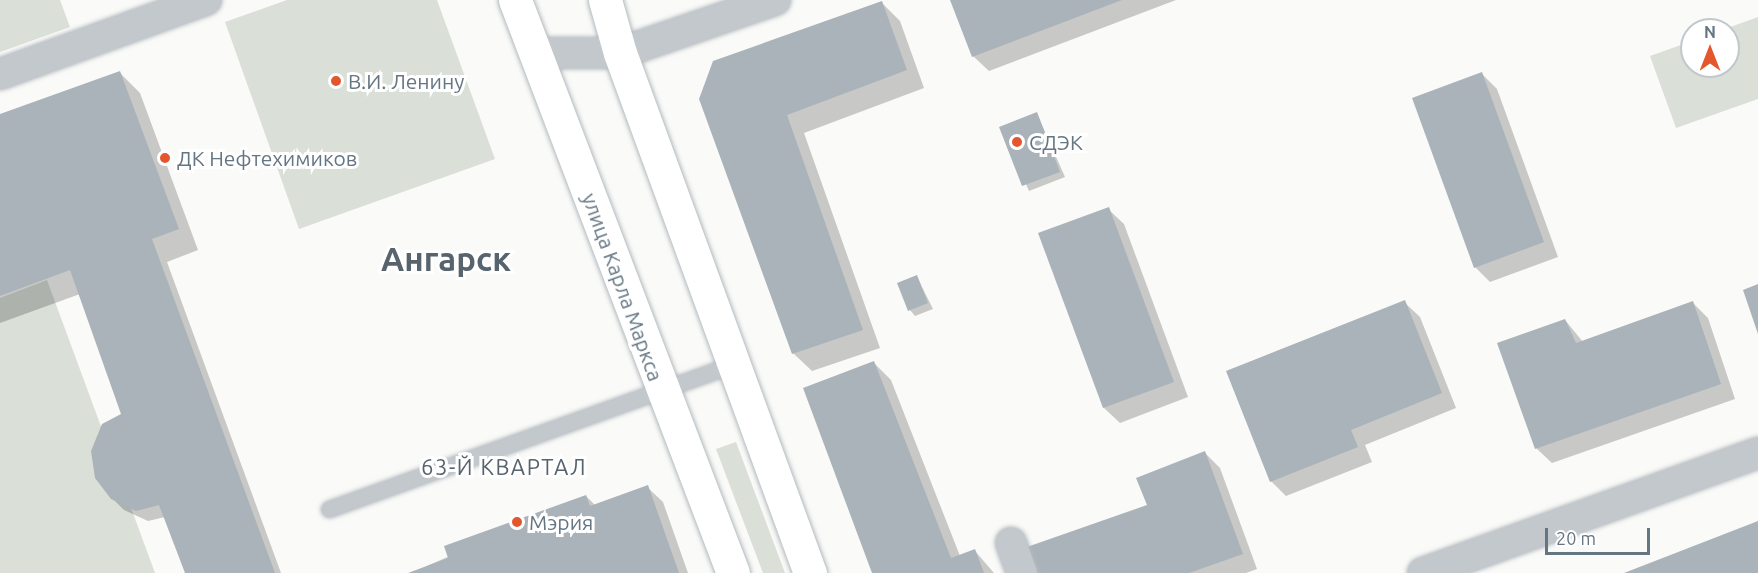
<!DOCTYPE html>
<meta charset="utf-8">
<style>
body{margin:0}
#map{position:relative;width:1758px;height:573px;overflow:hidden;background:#fafaf8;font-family:Ubuntu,sans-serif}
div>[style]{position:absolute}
.green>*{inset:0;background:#dadfd7}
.shadow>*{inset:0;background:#0003}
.building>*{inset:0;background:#aab3b9}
.roads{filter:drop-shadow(0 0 2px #b3babf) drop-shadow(0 0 2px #b3babf)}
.lane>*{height:15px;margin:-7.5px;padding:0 7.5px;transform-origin:7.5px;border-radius:7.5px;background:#c3c8cc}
.street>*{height:30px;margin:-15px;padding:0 15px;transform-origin:15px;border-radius:15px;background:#c3c8cc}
.secondary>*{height:33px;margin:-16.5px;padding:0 16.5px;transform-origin:16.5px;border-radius:16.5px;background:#fff}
.dots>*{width:16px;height:16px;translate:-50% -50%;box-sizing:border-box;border:3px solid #fff;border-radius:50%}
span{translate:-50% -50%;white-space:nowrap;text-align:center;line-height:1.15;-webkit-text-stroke:6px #fff;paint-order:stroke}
.poi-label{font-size:21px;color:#657683}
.left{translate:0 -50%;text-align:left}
.street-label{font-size:21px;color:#657683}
.neighbourhood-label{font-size:22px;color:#57646e;letter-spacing:1.5px}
.town-label{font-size:33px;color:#57646e;font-weight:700}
.north{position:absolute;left:1680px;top:18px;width:60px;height:60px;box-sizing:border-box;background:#fff;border:2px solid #c1c8cd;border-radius:50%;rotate:0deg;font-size:16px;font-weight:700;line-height:24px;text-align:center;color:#657683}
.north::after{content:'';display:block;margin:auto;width:21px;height:27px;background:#e4572e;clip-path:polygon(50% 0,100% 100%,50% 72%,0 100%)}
.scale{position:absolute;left:1545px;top:528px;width:105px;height:27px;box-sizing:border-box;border:3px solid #657683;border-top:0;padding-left:8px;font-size:18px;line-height:21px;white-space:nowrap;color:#657683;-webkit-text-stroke:4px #fff;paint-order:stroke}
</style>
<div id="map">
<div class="green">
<i style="clip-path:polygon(0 0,60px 0,70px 27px,0 52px)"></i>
<i style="clip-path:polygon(287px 0,437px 0,495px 159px,299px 229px,225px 22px)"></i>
<i style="clip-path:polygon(1758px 17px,1758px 99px,1676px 128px,1650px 56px,1692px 41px,1692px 66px,1728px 66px,1728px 30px,1722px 30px)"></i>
<i style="clip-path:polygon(47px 280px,155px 573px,0 573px,0 298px)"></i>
<i style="clip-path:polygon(736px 442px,785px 573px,763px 573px,716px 449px)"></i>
</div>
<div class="shadow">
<i style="clip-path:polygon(952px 0,1176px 0,989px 71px,973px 56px)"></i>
<i style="clip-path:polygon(882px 3px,900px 21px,924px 88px,804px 133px,880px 348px,812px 371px,794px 354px,701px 99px)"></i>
<i style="clip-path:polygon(120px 73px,140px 93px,198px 250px,167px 262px,281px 573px,186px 573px,165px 517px,148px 521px,124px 510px,112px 498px,123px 414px,80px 294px,0 323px,0 116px)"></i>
<i style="clip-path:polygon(1482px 74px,1497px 89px,1558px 257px,1490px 282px,1475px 267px)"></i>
<i style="clip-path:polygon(1037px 114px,1065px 177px,1029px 191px,1001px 127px)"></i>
<i style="clip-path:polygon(1108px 209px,1124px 224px,1188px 397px,1120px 423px,1104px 408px,1040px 234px)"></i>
<i style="clip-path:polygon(917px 277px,933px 309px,915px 316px,910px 310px)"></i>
<i style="clip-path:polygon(1404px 302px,1420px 317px,1456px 408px,1365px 445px,1372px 462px,1286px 496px,1271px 481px)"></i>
<i style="clip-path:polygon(1693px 303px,1708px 318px,1735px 399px,1552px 463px,1536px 448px,1565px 320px,1583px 342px)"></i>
<i style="clip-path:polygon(874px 363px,891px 380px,960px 556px,975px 551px,994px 573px,874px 573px)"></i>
<i style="clip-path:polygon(1204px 452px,1220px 468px,1257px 569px,1246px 573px,1038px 573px,1149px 506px)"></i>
<i style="clip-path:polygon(647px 487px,663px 502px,688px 573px,411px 573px,586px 496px,596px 506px)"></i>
</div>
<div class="building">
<i style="clip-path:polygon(950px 0,1122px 0,972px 57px)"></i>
<i style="clip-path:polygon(882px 1px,907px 70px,787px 115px,863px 330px,792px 354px,699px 99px,713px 61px)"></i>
<i style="clip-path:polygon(120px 71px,179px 229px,152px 239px,275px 573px,185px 573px,159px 505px,136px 511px,111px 499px,95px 478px,91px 451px,102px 424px,121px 414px,70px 270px,0 296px,0 114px)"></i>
<i style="clip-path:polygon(1482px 72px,1544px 242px,1474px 268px,1412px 98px)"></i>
<i style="clip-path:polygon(1037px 112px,1060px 172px,1022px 186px,999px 127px)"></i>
<i style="clip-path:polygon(1109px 207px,1174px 382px,1103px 408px,1038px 233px)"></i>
<i style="clip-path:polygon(917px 275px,928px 303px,908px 311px,897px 283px)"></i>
<i style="clip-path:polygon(1758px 284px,1758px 334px,1743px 290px)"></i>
<i style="clip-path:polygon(1405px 300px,1442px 393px,1351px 430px,1358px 447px,1270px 482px,1226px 371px)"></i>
<i style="clip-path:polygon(1693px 301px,1721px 384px,1535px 449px,1497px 343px,1565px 319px,1576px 343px)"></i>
<i style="clip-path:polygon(874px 361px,951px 558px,975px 549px,984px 573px,872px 573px,803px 388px)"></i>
<i style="clip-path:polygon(1205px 451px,1243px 554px,1189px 573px,1037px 573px,1027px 547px,1147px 505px,1136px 478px)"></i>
<i style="clip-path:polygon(648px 485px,679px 573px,408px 573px,448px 558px,444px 546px,586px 495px,590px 506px)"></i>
<i style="clip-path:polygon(1758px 521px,1758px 573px,1624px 573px)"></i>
</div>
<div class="roads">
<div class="lane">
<i style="left:329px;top:509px;width:429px;rotate:-19.7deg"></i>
</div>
<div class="street">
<i style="left:537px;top:53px;width:83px"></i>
<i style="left:620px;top:53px;width:164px;rotate:-18.9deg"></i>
<i style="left:0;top:74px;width:219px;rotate:-19.8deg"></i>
<i style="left:1011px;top:543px;width:32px;rotate:70deg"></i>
<i style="left:1423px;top:573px;width:356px;rotate:-19.7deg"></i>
</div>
<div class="secondary">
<i style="left:515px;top:0;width:613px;rotate:69.17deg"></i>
<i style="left:605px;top:0;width:55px;rotate:74.2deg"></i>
<i style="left:620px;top:53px;width:554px;rotate:69.93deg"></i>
</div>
</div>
<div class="dots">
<i style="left:336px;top:81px;background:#e4572e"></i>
<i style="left:1017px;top:142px;background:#e4572e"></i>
<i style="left:165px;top:158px;background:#e4572e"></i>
<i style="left:517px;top:522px;background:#e4572e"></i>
</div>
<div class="poi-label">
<span class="left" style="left:348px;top:81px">В.И. Ленину</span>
<span class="left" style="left:1029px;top:142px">СДЭК</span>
<span class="left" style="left:177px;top:158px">ДК Нефтехимиков</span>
<span class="left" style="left:529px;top:522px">Мэрия</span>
</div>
<div class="street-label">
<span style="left:623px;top:287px;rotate:70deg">улица Карла Маркса</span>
</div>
<div class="neighbourhood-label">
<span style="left:504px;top:467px">63-Й КВАРТАЛ</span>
</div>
<div class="town-label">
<span style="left:446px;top:259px">Ангарск</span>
</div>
<div class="north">N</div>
<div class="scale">20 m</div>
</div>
